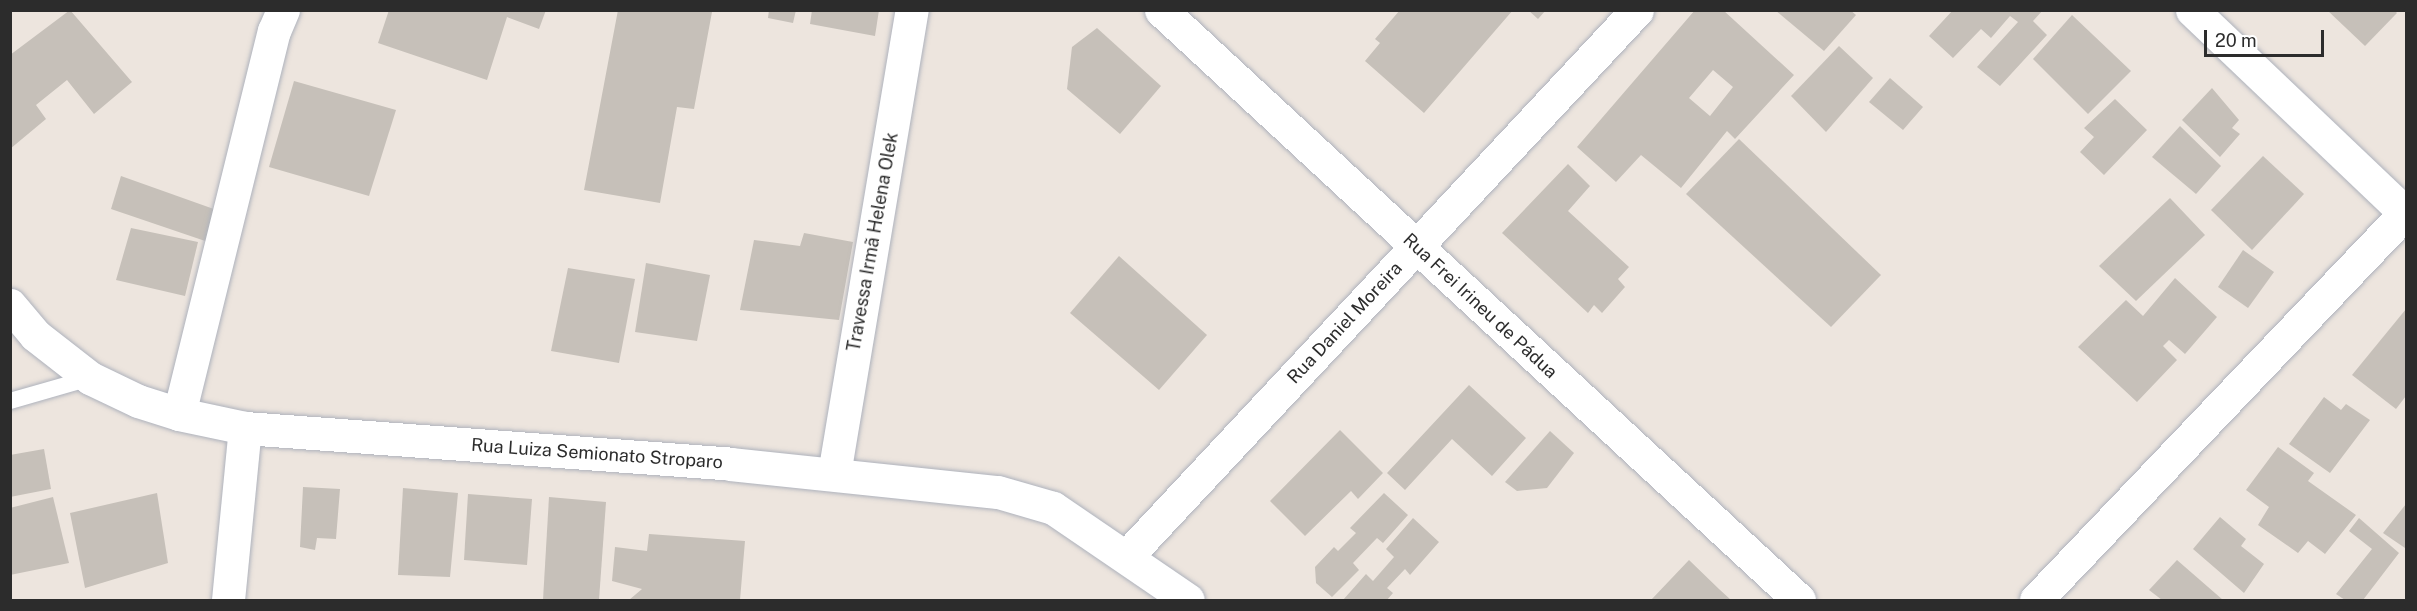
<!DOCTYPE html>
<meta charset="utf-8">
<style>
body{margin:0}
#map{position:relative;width:2417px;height:611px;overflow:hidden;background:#ede5de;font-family:"Public Sans",sans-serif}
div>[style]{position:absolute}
.building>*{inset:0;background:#c6c0b9}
.roads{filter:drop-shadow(0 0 2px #aeb2bc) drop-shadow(0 0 2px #aeb2bc)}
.lane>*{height:16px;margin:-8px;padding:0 8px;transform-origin:8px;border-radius:8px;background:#fff}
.street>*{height:33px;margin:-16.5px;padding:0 16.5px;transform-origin:16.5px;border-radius:16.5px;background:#fff}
span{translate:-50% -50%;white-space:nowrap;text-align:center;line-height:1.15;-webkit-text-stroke:6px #fff;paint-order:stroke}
.street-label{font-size:18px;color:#2c2c2c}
.frame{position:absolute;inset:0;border:12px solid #2c2c2c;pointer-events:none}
.scale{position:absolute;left:2204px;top:30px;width:120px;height:27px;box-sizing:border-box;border:3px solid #2c2c2c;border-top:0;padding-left:8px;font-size:18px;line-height:21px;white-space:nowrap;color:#2c2c2c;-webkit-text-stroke:4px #fff;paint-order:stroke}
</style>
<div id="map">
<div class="building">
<i style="clip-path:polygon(70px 10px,132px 82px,94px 114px,67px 80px,36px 105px,46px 119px,10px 149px,10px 55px)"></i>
<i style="clip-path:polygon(389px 10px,546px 10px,539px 29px,507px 17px,487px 80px,378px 43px)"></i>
<i style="clip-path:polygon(618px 10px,712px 12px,694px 109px,677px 107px,660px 203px,584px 190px)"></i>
<i style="clip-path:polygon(769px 10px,796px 10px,793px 23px,768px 18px)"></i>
<i style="clip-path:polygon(812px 10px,879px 10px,875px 36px,810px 24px)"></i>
<i style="clip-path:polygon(1400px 10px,1513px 10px,1424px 113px,1365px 61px,1380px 43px,1375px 39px)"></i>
<i style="clip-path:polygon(1528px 10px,1546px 10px,1538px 19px)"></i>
<i style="clip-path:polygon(evenodd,1695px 10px,1723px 10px,1794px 75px,1735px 139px,1727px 131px,1681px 188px,1641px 155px,1616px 182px,1577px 147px,1695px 10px,1713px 70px,1733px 87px,1710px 116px,1689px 98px,1713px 70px)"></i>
<i style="clip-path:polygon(1775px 10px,1850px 10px,1856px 15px,1824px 51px)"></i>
<i style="clip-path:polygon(1953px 10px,2043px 10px,2033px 21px,2047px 35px,2000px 86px,1977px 67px,2018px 22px,2010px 16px,1991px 38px,1981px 29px,1953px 58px,1929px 36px)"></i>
<i style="clip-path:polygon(2327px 10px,2394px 10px,2397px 13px,2365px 46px)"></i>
<i style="clip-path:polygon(2072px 15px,2131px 71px,2088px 114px,2033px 59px)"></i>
<i style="clip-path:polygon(1097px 28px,1161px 86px,1120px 134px,1067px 89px,1072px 47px)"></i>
<i style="clip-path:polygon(1839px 46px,1873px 78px,1826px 132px,1791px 96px)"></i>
<i style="clip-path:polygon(1890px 78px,1923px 107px,1903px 130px,1869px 102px)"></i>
<i style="clip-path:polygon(294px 81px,396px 110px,369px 196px,269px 167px)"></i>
<i style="clip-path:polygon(2212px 88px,2239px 120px,2232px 128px,2240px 134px,2220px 157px,2182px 120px)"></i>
<i style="clip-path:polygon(2115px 99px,2147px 130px,2104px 175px,2080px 152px,2094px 137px,2084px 128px)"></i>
<i style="clip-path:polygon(2180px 126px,2221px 166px,2196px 194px,2152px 157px)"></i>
<i style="clip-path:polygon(1739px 139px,1881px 275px,1831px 327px,1686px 194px)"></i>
<i style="clip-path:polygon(2263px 156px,2304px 194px,2252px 250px,2211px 210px)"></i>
<i style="clip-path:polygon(1568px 164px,1590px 186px,1568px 211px,1629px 267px,1618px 279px,1625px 287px,1602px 313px,1594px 305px,1588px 313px,1502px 233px)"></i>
<i style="clip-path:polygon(121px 176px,225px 213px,214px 244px,111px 209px)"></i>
<i style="clip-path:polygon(2170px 198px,2205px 235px,2136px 301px,2099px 266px)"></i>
<i style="clip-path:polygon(131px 228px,198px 242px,185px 296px,116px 280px)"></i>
<i style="clip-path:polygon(804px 233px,853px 242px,839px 320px,740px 310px,754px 240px,800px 246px)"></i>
<i style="clip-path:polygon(2243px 250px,2274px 272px,2248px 308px,2218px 287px)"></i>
<i style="clip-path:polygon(1119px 256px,1207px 335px,1159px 390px,1070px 313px)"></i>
<i style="clip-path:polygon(646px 263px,710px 275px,697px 341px,635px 332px)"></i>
<i style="clip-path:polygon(568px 268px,635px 279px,619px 363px,551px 351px)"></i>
<i style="clip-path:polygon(2175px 278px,2217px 317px,2185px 354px,2169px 340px,2163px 346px,2177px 360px,2137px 402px,2078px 347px,2126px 300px,2143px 316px)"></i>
<i style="clip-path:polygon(2406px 309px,2406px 396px,2396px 409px,2352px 375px)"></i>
<i style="clip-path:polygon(1469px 385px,1526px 438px,1492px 476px,1452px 439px,1405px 490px,1387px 473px)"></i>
<i style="clip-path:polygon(2324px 397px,2341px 410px,2346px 404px,2370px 420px,2330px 473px,2289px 444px)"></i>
<i style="clip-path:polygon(1340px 430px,1383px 473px,1358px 499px,1351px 491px,1305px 536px,1270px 501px)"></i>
<i style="clip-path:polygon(1550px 431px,1574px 453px,1547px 488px,1517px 491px,1505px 482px)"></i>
<i style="clip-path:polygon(2278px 447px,2314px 473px,2308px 481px,2356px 515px,2325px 554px,2308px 541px,2298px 553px,2258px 525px,2269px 507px,2246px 490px)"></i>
<i style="clip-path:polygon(44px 449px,51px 489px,10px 497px,10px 455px)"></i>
<i style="clip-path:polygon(303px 487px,340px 489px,336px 539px,317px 538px,315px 550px,300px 547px)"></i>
<i style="clip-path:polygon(403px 488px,458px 493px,450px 577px,398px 575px)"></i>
<i style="clip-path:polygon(157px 493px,168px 563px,85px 588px,70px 513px)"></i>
<i style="clip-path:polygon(1384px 493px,1408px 515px,1383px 543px,1377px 538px,1353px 563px,1359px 570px,1332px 597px,1316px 583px,1315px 567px,1334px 547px,1338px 551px,1356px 533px,1350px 528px)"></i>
<i style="clip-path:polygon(468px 494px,532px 499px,527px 565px,464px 560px)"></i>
<i style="clip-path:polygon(53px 497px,69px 563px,10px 575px,10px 508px)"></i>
<i style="clip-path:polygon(549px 497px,606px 502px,599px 600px,543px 600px)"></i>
<i style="clip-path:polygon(2406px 504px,2406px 546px,2405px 548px,2383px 533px)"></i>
<i style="clip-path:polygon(2220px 517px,2246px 539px,2241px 546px,2264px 564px,2244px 593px,2193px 549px)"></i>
<i style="clip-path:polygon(1413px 518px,1439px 542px,1410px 575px,1405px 569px,1387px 588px,1393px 593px,1387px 600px,1343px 600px,1366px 574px,1373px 581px,1394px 557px,1386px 549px)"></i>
<i style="clip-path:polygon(2359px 518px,2399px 553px,2363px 600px,2345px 600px,2336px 594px,2372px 549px,2349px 531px)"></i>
<i style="clip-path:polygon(649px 534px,745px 541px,740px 600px,629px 600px,642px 589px,612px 581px,615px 547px,647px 551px)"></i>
<i style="clip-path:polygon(1689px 560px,1719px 589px,1731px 600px,1651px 600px)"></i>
<i style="clip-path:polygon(2177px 560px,2223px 600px,2162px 600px,2149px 590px)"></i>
</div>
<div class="roads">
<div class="lane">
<i style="left:10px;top:401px;width:83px;rotate:-16deg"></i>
</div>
<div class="street">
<i style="left:1161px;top:10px;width:869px;rotate:42.76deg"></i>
<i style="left:2192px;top:10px;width:296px;rotate:43.6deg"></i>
<i style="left:10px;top:305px;width:39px;rotate:50deg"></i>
<i style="left:35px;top:335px;width:70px;rotate:38deg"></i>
<i style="left:90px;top:378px;width:53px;rotate:25.6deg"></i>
<i style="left:138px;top:401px;width:43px;rotate:17.6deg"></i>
<i style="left:179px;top:414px;width:67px;rotate:12deg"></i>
<i style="left:245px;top:428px;width:486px;rotate:4.2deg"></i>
<i style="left:730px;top:464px;width:269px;rotate:6deg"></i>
<i style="left:998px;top:492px;width:57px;rotate:16.2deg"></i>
<i style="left:1053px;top:508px;width:163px;rotate:34.3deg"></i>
<i style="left:179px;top:414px;width:395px;rotate:-76.1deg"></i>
<i style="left:274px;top:31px;width:23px;rotate:-67deg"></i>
<i style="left:834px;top:474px;width:471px;rotate:-80.5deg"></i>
<i style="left:1127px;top:556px;width:747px;rotate:-46.95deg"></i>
<i style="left:228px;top:600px;width:173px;rotate:-84.4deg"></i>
<i style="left:2036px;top:600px;width:536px;rotate:-46.36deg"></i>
</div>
</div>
<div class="street-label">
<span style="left:873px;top:242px;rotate:-80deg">Travessa Irmã Helena Olek</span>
<span style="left:1480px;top:306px;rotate:43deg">Rua Frei Irineu de Pádua</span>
<span style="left:1345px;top:323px;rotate:-47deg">Rua Daniel Moreira</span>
<span style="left:597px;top:454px;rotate:4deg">Rua Luiza Semionato Stroparo</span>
</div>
<div class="frame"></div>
<div class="scale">20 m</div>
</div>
